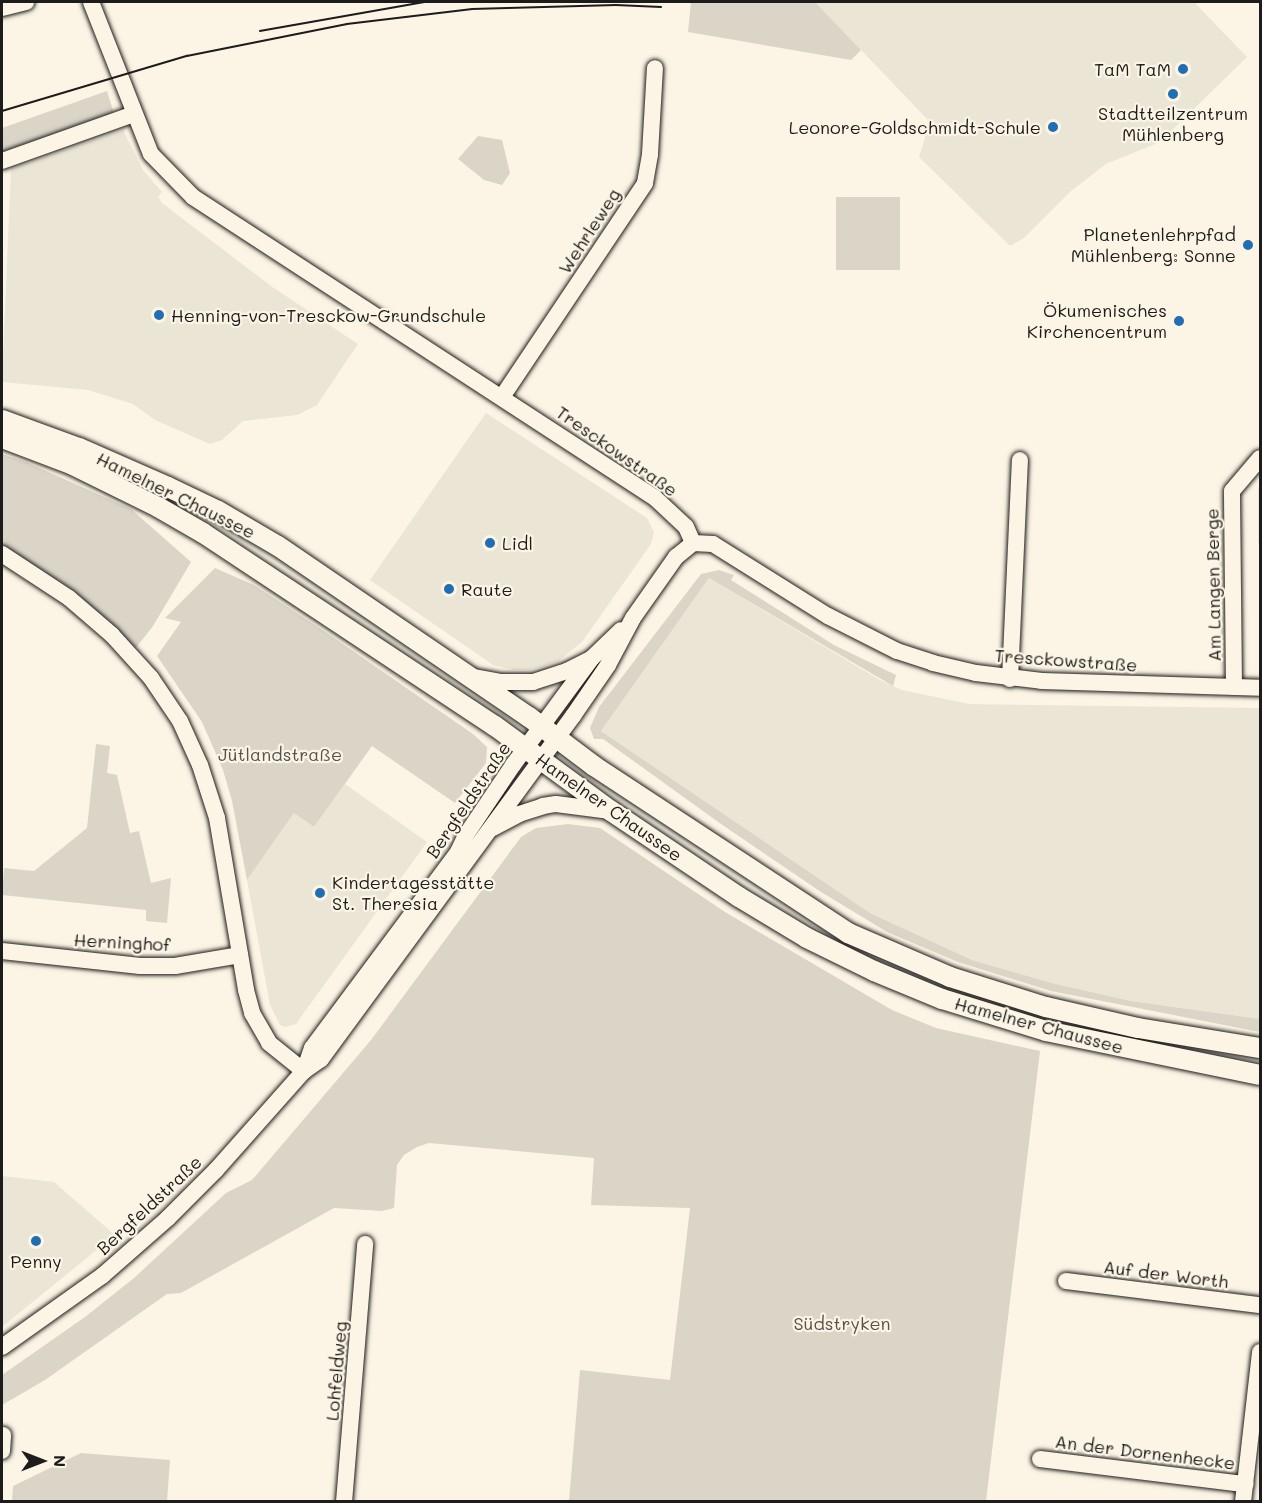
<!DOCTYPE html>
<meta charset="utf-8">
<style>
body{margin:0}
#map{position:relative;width:1262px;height:1503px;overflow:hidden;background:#fcf5e5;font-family:Mali,sans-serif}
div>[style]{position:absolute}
.built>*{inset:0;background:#ebe5d6}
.green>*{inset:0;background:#dbd5c8}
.roads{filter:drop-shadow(0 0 2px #1c1c1c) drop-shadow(0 0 2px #1c1c1c)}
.minor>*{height:16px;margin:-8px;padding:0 8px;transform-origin:8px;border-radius:8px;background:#fcf5e5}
.major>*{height:20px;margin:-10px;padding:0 10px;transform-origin:10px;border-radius:10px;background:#fcf5e5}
.tram>*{height:1.5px;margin:-0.75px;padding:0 0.75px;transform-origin:0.75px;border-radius:0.75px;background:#1c1c1c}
.dots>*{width:16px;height:16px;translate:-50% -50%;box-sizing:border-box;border:3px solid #fcf5e5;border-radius:50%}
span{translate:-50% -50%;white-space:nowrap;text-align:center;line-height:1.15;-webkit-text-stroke:4.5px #fcf5e5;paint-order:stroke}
.poi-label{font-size:18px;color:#1c1c1c}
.right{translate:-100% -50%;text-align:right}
.left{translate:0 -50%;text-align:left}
.street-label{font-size:18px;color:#1c1c1c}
.park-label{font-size:18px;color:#555450}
.frame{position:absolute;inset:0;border:3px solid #1c1c1c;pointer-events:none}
.north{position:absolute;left:12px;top:1431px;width:60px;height:60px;-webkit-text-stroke:4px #fcf5e5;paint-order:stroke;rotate:90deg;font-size:16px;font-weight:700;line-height:24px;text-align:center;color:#1c1c1c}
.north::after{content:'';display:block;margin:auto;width:21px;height:27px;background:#1c1c1c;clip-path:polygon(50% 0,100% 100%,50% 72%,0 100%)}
</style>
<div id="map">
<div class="built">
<i style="clip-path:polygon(815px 2px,1194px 2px,1247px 57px,1160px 142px,1106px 164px,1071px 191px,1024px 238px,1010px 246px,919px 157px,930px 122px)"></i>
<i style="clip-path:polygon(123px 130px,143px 170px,162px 192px,158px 197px,162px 203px,271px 286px,358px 344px,317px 405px,297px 415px,243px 421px,222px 440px,210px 444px,155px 420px,133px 404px,88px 390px,2px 382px,11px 169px)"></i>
<i style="clip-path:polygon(486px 413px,647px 518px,654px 532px,651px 544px,582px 642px,557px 662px,530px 670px,514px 670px,493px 665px,370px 580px)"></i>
<i style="clip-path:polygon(1260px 485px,1260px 543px,1258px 543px,1258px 488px)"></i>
<i style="clip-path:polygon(709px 578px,880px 680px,902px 690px,969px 704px,1260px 708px,1260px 1019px,1131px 1001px,1052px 983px,972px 960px,870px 913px,601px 731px)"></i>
<i style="clip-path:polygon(345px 784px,427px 842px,296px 1024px,285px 1027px,280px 1025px,270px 1005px,247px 880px,294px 813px,314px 827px)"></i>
<i style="clip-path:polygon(2px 1176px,54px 1182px,115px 1235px,2px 1327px)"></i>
</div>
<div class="green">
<i style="clip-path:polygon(691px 2px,815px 2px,861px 50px,851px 60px,688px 32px)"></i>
<i style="clip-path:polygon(107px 91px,116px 120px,2px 161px,2px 128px)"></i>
<i style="clip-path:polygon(478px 136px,502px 140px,510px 173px,502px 185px,484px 180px,458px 159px)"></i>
<i style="clip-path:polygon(836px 197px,900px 197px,900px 270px,836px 270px)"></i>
<i style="clip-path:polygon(2px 454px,26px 462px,131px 509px,191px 562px,153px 626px,131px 654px,2px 555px)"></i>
<i style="clip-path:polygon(215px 568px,254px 585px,321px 629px,473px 734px,487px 747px,486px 763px,455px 803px,372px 746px,314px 827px,294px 813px,247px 880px,232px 801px,223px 770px,202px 722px,157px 656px,181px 622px,165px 618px)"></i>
<i style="clip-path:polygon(719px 570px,734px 575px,731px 580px,834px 645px,896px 675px,893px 686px,709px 578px,601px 731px,870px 913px,972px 960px,1052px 983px,1131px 1001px,1260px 1019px,1260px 1032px,1051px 991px,958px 962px,887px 932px,821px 892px,721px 824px,603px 739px,594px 739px,590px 728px,599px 707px,701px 574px)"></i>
<i style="clip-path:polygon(96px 744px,110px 746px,107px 773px,117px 775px,130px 833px,139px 831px,151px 883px,171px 878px,167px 923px,146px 921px,146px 910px,2px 895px,4px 868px,34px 871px,87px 828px)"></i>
<i style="clip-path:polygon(568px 824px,600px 828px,725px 912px,892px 1010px,936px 1028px,1040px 1051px,986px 1501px,569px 1501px,580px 1370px,670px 1380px,690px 1208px,591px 1205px,594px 1158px,429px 1143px,417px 1147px,404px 1155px,397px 1165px,394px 1208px,382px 1211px,334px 1208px,181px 1293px,167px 1294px,45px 1380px,2px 1405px,2px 1375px,85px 1317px,134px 1278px,226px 1193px,252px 1180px,371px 1040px,521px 837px,536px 828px)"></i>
<i style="clip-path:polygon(81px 1453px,170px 1460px,167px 1501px,12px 1501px,13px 1486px)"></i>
</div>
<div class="roads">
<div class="minor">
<i style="left:91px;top:2px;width:163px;rotate:68.5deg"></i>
<i style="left:151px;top:154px;width:60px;rotate:45.7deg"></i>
<i style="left:193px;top:197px;width:551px;rotate:33.08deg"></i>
<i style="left:655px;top:498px;width:42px;rotate:43.1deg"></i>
<i style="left:686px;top:527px;width:17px;rotate:66deg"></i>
<i style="left:2px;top:8px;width:25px;rotate:-14deg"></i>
<i style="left:2px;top:161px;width:140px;rotate:-19.6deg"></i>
<i style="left:502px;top:397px;width:257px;rotate:-56.2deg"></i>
<i style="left:645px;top:183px;width:29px;rotate:-80deg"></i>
<i style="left:650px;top:154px;width:86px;rotate:-86.7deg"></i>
<i style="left:693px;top:543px;width:20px;rotate:3deg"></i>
<i style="left:713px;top:544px;width:136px;rotate:32.1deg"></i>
<i style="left:828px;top:616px;width:77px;rotate:26.9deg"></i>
<i style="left:897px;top:651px;width:38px;rotate:18deg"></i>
<i style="left:933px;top:663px;width:44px;rotate:13.1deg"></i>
<i style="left:976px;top:673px;width:66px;rotate:6.9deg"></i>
<i style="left:1042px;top:681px;width:218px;rotate:1.8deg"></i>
<i style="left:2px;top:554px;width:80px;rotate:33.3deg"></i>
<i style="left:69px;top:598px;width:57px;rotate:40.7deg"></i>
<i style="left:112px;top:635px;width:58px;rotate:47.8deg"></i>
<i style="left:151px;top:678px;width:52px;rotate:56deg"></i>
<i style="left:180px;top:721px;width:48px;rotate:65.6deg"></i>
<i style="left:200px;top:765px;width:56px;rotate:72.2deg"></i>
<i style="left:217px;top:818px;width:174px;rotate:80.4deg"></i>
<i style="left:246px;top:990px;width:24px;rotate:75deg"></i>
<i style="left:252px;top:1013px;width:34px;rotate:60deg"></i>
<i style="left:269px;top:1043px;width:45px;rotate:38.7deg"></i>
<i style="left:473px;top:677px;width:29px;rotate:10deg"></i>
<i style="left:502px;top:682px;width:31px"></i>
<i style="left:533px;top:682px;width:36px;rotate:-18deg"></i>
<i style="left:567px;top:671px;width:25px;rotate:-27deg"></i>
<i style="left:1010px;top:679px;width:219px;rotate:-87.4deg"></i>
<i style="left:1234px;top:687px;width:196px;rotate:-90.6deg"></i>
<i style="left:1232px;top:491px;width:43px;rotate:-49.7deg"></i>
<i style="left:493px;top:828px;width:30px;rotate:-28deg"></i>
<i style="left:519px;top:814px;width:25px;rotate:-18deg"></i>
<i style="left:543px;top:806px;width:13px;rotate:-9deg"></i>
<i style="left:556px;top:804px;width:55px;rotate:7.3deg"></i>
<i style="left:2px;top:951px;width:139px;rotate:6.2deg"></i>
<i style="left:140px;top:966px;width:35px"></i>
<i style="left:175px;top:966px;width:66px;rotate:-9.6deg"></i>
<i style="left:304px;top:1071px;width:24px;rotate:-71deg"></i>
<i style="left:312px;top:1048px;width:244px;rotate:-53.3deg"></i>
<i style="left:458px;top:852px;width:19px;rotate:-65deg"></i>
<i style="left:466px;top:835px;width:84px;rotate:-56.1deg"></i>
<i style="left:513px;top:765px;width:133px;rotate:-53.6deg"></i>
<i style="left:592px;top:658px;width:40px;rotate:-44deg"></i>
<i style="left:1066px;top:1281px;width:195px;rotate:7.1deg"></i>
<i style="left:2px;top:1347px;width:123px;rotate:-35.4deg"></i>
<i style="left:102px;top:1276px;width:88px;rotate:-41.3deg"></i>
<i style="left:168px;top:1218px;width:68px;rotate:-45deg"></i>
<i style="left:216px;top:1170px;width:132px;rotate:-48.4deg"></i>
<i style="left:304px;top:1071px;width:21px;rotate:-35deg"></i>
<i style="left:321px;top:1059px;width:426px;rotate:-53.7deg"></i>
<i style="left:573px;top:716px;width:62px;rotate:-55.5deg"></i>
<i style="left:608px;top:665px;width:53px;rotate:-62deg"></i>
<i style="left:633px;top:618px;width:75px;rotate:-54.8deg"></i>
<i style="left:676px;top:557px;width:22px;rotate:-39deg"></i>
<i style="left:2px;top:1451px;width:16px;rotate:-86deg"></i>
<i style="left:1040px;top:1459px;width:207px;rotate:7deg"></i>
<i style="left:344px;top:1502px;width:259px;rotate:-85.3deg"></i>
<i style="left:1243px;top:1502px;width:151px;rotate:-83.5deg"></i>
</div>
<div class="major">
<i style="left:2px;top:420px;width:82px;rotate:20deg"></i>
<i style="left:79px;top:448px;width:97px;rotate:23.7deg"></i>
<i style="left:168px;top:487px;width:55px;rotate:25.6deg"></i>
<i style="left:218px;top:511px;width:69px;rotate:30.3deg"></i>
<i style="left:278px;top:546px;width:304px;rotate:34.3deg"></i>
<i style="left:529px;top:717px;width:81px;rotate:37deg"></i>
<i style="left:594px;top:766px;width:304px;rotate:33.3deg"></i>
<i style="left:848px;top:933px;width:111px;rotate:23.3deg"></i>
<i style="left:950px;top:977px;width:101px;rotate:17.4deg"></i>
<i style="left:1046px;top:1007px;width:94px;rotate:12.9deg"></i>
<i style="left:1138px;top:1028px;width:124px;rotate:9.3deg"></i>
<i style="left:2px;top:438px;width:76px;rotate:20.8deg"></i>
<i style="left:73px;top:465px;width:95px;rotate:26.3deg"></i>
<i style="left:158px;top:507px;width:52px;rotate:30deg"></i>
<i style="left:203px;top:533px;width:350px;rotate:33.5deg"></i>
<i style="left:495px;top:726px;width:144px;rotate:36.2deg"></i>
<i style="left:611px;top:811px;width:154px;rotate:33.9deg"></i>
<i style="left:739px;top:897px;width:79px;rotate:31.1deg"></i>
<i style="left:807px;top:938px;width:75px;rotate:26.2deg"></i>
<i style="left:874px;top:971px;width:74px;rotate:22.4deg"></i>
<i style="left:942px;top:999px;width:109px;rotate:17.1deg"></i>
<i style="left:1046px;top:1031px;width:218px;rotate:11.6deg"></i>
</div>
</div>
<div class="tram">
<i style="left:260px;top:31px;width:168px;rotate:-10deg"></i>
<i style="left:2px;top:111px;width:193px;rotate:-16.6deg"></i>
<i style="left:187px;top:56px;width:163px;rotate:-11.3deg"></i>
<i style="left:347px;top:24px;width:126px;rotate:-6.8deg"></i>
<i style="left:472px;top:9px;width:144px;rotate:-1.6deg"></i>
<i style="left:616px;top:5px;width:45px;rotate:2.5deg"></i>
</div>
<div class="dots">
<i style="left:1183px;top:69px;background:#1f6fb2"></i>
<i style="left:1173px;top:94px;background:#1f6fb2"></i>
<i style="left:1053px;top:127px;background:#1f6fb2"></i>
<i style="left:1248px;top:245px;background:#1f6fb2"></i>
<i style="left:159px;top:315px;background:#1f6fb2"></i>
<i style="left:1179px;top:321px;background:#1f6fb2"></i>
<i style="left:490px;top:543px;background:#1f6fb2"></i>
<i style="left:449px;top:589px;background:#1f6fb2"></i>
<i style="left:320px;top:893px;background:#1f6fb2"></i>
<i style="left:36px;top:1241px;background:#1f6fb2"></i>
</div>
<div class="poi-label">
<span class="right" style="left:1171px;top:69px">TaM TaM</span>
<span style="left:1173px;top:124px">Stadtteilzentrum<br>Mühlenberg</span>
<span class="right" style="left:1041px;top:127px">Leonore-Goldschmidt-Schule</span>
<span class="right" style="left:1236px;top:245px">Planetenlehrpfad<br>Mühlenberg: Sonne</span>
<span class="right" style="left:1167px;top:321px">Ökumenisches<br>Kirchencentrum</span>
<span class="left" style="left:171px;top:315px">Henning-von-Tresckow-Grundschule</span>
<span class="left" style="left:502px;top:543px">Lidl</span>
<span class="left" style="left:461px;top:589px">Raute</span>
<span class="left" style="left:332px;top:893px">Kindertagesstätte<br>St. Theresia</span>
<span style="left:36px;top:1261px">Penny</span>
</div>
<div class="street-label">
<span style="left:589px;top:231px;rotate:-57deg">Wehrleweg</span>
<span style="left:617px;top:451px;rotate:35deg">Tresckowstraße</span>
<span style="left:176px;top:495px;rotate:26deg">Hamelner Chaussee</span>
<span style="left:1213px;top:585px;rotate:-91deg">Am Langen Berge</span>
<span style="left:1066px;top:660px;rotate:4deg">Tresckowstraße</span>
<span style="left:468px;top:800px;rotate:-56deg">Bergfeldstraße</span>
<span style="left:609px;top:807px;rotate:35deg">Hamelner Chaussee</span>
<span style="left:122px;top:942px;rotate:3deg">Herninghof</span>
<span style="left:1039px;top:1025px;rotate:15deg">Hamelner Chaussee</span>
<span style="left:149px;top:1205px;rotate:-43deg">Bergfeldstraße</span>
<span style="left:1166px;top:1274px;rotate:7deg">Auf der Worth</span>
<span style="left:336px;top:1371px;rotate:-85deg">Lohfeldweg</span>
<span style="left:1145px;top:1452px;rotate:7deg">An der Dornenhecke</span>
</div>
<div class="park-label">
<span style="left:280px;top:754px">Jütlandstraße</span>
<span style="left:842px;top:1323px">Südstryken</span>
</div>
<div class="frame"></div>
<div class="north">N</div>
</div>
